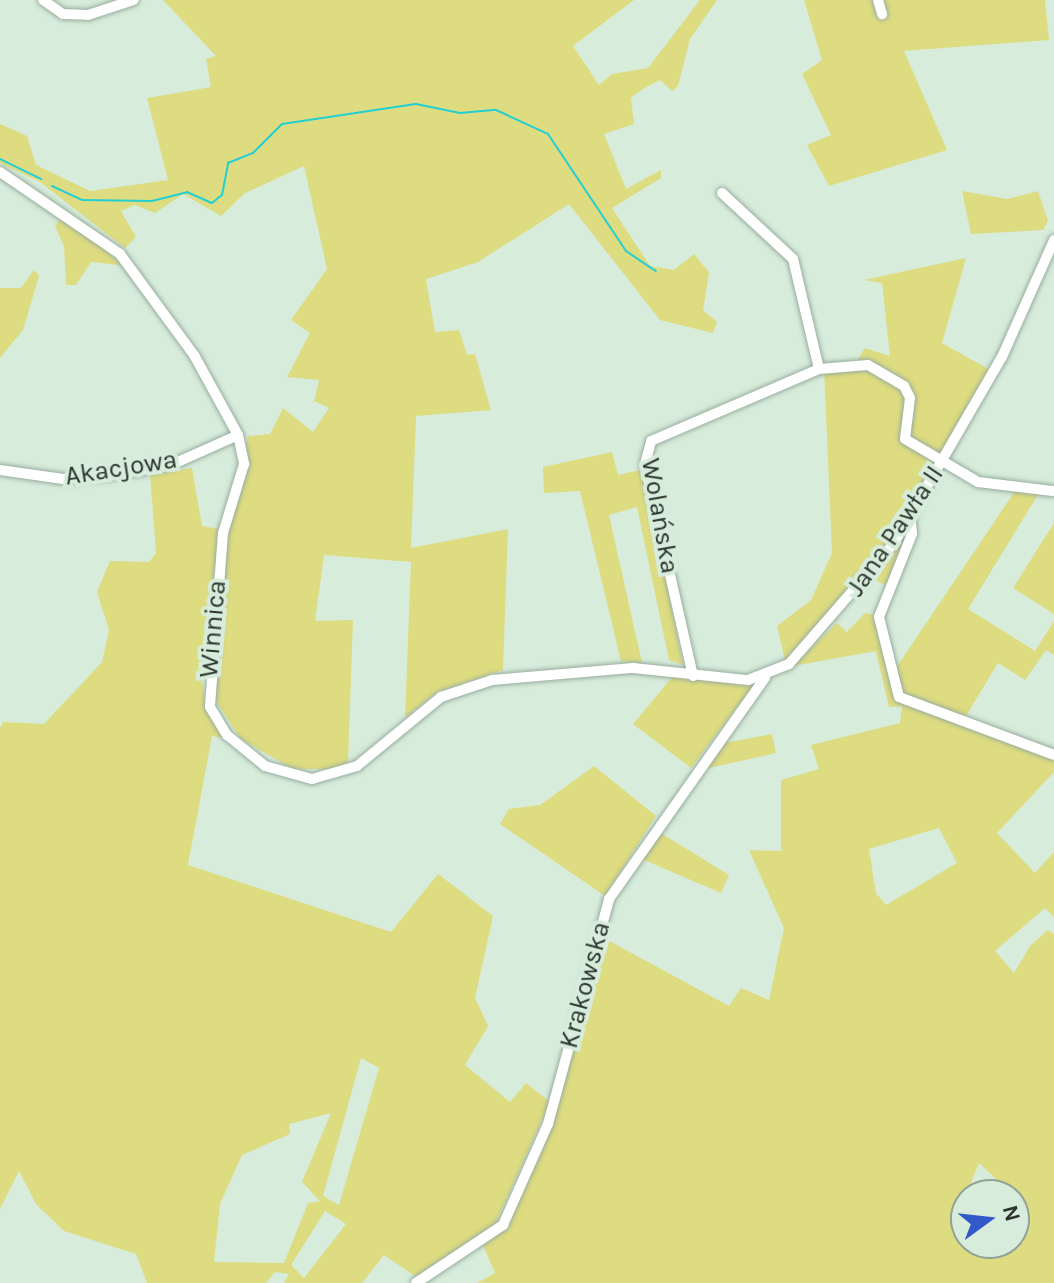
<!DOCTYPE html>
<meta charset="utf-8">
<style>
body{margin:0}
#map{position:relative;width:1054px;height:1283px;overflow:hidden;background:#d7ecdb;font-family:Karla,sans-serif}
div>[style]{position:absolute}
.green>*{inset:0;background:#dedc81}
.stream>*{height:2px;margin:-1px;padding:0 1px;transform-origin:1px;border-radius:1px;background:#24cfd3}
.roads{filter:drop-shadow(0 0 2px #98ad9d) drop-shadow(0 0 2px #98ad9d)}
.minor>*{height:10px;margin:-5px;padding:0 5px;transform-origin:5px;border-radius:5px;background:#fff}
span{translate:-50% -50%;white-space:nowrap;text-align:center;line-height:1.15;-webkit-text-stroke:8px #d7ecdb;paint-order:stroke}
.street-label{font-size:26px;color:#2c342e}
.north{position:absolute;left:950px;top:1179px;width:80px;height:80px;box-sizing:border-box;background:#d7ecdb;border:2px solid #93a296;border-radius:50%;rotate:75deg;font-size:22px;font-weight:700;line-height:32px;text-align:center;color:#2c342e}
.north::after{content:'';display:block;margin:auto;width:28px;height:36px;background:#3159c9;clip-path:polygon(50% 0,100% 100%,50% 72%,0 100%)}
</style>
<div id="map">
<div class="green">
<i style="clip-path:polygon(163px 0,634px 0,573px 46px,599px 85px,612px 74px,648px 68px,700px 0,717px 0,690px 39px,678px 86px,672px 91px,660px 80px,641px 90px,631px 98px,634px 124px,604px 134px,626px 189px,661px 170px,661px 178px,612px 208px,650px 266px,674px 270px,694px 254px,709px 272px,703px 310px,717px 322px,713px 333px,660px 320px,569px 204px,478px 262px,426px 279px,435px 332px,459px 330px,467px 355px,475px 354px,491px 410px,416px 416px,411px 548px,508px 529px,503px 670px,437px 692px,405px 718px,411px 562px,324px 555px,315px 621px,353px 620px,348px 762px,332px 769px,293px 769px,241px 739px,217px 703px,213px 676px,225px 543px,248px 436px,270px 434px,283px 408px,313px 432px,329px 408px,314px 401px,319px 380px,287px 377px,310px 333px,291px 320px,327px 269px,304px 166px,245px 193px,221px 216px,183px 194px,155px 213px,135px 205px,121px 211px,136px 237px,125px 248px,40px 182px,0 163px,0 124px,27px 136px,36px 165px,90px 191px,168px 180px,147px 98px,211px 87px,206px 59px,216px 56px)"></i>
<i style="clip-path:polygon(804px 0,876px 0,882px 20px,882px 0,1045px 0,1049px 40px,904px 51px,947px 150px,829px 186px,807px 145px,831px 135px,802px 74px,822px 60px)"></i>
<i style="clip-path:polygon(962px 191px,1007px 199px,1038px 191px,1048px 221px,1043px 230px,971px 234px)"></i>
<i style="clip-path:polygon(62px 216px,101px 243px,120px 265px,91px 262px,76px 285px,66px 285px,64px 246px,55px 226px)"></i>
<i style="clip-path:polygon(966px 258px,942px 343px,990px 370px,886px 548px,785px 661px,777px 626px,811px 600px,832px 553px,824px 367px,855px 364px,865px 348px,890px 356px,882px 283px,864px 280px)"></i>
<i style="clip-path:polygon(34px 270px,39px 276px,23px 330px,0 358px,0 288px,21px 288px)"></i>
<i style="clip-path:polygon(612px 452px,618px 475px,644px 469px,683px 665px,669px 660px,637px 507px,609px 515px,642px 663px,621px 661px,580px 491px,544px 493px,543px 467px)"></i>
<i style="clip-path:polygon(evenodd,192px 468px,202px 526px,219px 529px,202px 681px,206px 709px,223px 738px,212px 736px,188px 865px,391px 932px,438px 874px,493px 916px,475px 998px,488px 1026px,465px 1065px,510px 1102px,526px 1083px,550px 1102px,494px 1227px,415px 1276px,384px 1255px,362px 1283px,284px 1283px,289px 1274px,275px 1272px,266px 1283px,147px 1283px,136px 1254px,64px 1231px,36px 1204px,19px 1171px,0 1209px,0 728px,3px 722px,44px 724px,102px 662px,109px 630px,97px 592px,110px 561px,149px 562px,156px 553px,150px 474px,192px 468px,361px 1058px,379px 1068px,339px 1205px,323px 1196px,361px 1058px,192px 468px,331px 1113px,302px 1182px,320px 1201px,308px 1203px,284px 1263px,214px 1262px,220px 1204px,242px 1155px,290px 1134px,289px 1124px,331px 1113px,192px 468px,325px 1211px,346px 1224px,304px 1278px,291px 1265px,325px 1211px)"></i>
<i style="clip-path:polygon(1015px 491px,1039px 493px,968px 609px,1035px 651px,1054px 621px,1054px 655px,1046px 650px,1025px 680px,998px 663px,963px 721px,901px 697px,894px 671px)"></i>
<i style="clip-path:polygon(913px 521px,889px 588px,873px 578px)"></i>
<i style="clip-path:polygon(1054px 523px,1054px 614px,1013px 588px)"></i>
<i style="clip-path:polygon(evenodd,865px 613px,878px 616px,903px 704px,1054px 758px,1054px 772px,997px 833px,1035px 873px,1054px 852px,1054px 917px,1045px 908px,995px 951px,1014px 973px,1030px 946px,1048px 930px,1054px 934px,1054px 1283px,477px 1283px,495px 1273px,483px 1245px,504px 1230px,519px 1199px,602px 937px,729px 1006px,741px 988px,769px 1000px,784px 928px,749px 850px,781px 851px,781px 780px,819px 769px,811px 745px,900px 723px,902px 706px,889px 707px,876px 651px,793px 666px,837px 623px,847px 632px,865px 613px,939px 828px,957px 863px,886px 905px,876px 893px,869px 849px,939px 828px,865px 613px,979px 1163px,1030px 1211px,1014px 1243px,966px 1243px,966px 1195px,979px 1163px)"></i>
<i style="clip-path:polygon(673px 676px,755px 683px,691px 768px,633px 724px)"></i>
<i style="clip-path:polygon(772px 734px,776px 753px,700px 770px,719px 744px)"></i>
<i style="clip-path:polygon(594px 766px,656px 816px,605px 896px,500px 824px,509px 809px,540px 805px)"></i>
<i style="clip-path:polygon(656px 830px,729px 875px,721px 893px,637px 857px)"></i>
</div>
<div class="stream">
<i style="left:0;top:159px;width:46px;rotate:26deg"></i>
<i style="left:52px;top:186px;width:33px;rotate:25deg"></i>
<i style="left:82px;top:200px;width:70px;rotate:0.8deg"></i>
<i style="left:152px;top:201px;width:36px;rotate:-14deg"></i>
<i style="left:187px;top:192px;width:27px;rotate:24deg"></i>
<i style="left:212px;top:203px;width:13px;rotate:-39deg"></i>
<i style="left:222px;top:195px;width:33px;rotate:-79deg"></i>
<i style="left:228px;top:163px;width:27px;rotate:-22deg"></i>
<i style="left:253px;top:153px;width:41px;rotate:-45deg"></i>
<i style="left:282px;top:124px;width:135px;rotate:-8.5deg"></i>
<i style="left:416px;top:104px;width:45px;rotate:11.6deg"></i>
<i style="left:460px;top:113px;width:36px;rotate:-5deg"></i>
<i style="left:496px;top:110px;width:57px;rotate:24.8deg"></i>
<i style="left:548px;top:134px;width:141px;rotate:56.3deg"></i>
<i style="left:626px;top:251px;width:36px;rotate:34deg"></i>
</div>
<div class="roads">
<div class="minor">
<i style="left:43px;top:0;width:24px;rotate:35deg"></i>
<i style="left:63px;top:14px;width:25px;rotate:2deg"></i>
<i style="left:88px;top:15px;width:48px;rotate:-18.1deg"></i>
<i style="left:878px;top:0;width:15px;rotate:74deg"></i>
<i style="left:0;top:172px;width:145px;rotate:34.3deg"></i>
<i style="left:120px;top:254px;width:125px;rotate:53.8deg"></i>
<i style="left:194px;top:355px;width:91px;rotate:61.2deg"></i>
<i style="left:238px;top:435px;width:30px;rotate:78deg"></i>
<i style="left:244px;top:464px;width:72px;rotate:106.9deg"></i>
<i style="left:223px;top:533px;width:174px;rotate:94.3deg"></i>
<i style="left:210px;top:707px;width:33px;rotate:59deg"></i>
<i style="left:227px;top:735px;width:49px;rotate:39.2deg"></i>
<i style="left:265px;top:766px;width:49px;rotate:15.5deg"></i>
<i style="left:312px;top:779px;width:47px;rotate:-16.1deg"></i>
<i style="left:357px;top:766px;width:109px;rotate:-39.4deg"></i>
<i style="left:441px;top:697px;width:54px;rotate:-18.4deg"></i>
<i style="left:492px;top:680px;width:142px;rotate:-4.9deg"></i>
<i style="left:633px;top:668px;width:116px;rotate:6deg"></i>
<i style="left:748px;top:680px;width:44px;rotate:-21.3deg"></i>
<i style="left:789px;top:664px;width:160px;rotate:-49deg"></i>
<i style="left:894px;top:543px;width:215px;rotate:-59.9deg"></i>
<i style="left:1002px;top:357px;width:128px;rotate:-66deg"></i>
<i style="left:722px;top:193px;width:97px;rotate:42.9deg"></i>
<i style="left:793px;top:259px;width:113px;rotate:76.7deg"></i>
<i style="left:0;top:470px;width:64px;rotate:8.1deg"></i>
<i style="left:63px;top:479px;width:55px;rotate:-5.2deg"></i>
<i style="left:118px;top:474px;width:54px;rotate:-9.6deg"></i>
<i style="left:171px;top:465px;width:73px;rotate:-24.1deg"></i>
<i style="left:910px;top:514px;width:20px;rotate:84deg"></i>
<i style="left:912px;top:534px;width:89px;rotate:111.7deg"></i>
<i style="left:879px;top:617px;width:82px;rotate:76deg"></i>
<i style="left:899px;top:697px;width:165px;rotate:20.5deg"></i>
<i style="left:693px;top:676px;width:217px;rotate:-102.8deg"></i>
<i style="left:645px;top:464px;width:24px;rotate:-75deg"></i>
<i style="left:651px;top:441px;width:183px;rotate:-23.2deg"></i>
<i style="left:819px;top:369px;width:49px;rotate:-4.7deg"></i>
<i style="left:868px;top:365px;width:42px;rotate:30.3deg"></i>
<i style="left:904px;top:386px;width:13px;rotate:63deg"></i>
<i style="left:910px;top:398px;width:41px;rotate:97deg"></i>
<i style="left:905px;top:439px;width:85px;rotate:30.5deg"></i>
<i style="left:978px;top:482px;width:75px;rotate:6.9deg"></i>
<i style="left:416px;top:1283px;width:105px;rotate:-33.7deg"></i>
<i style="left:503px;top:1225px;width:111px;rotate:-66deg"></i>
<i style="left:548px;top:1124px;width:233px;rotate:-74.8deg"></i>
<i style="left:609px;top:899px;width:271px;rotate:-54.8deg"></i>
</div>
</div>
<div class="street-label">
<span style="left:121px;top:468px;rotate:-9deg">Akacjowa</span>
<span style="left:660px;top:516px;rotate:80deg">Wolańska</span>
<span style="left:895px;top:531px;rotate:-56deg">Jana Pawła II</span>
<span style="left:213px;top:629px;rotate:-85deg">Winnica</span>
<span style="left:585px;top:985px;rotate:-75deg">Krakowska</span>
</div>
<div class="north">N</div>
</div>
